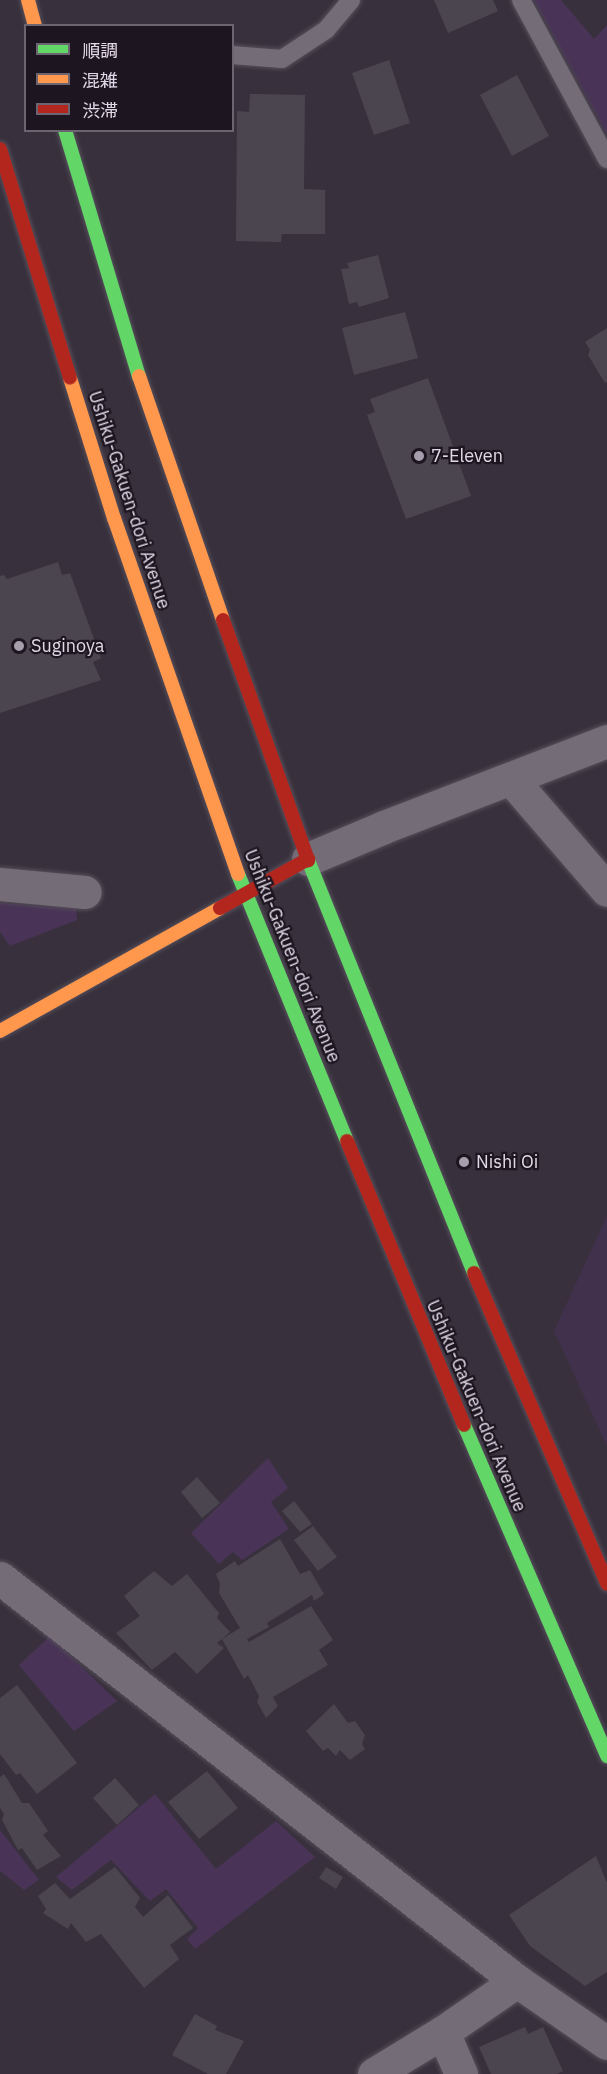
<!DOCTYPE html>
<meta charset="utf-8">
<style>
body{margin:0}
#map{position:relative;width:607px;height:2074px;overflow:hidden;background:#38313d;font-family:"IBM Plex Sans","Noto Sans JP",sans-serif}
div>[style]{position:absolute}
.built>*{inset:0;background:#42314d}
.green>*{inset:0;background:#493457}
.building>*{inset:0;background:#4b454f}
.roads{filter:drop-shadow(0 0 2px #564f5b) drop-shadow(0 0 2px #564f5b)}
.lane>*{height:18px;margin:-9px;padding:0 9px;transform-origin:9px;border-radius:9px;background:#746d78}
.street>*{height:33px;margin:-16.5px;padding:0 16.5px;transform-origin:16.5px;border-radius:16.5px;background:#746d78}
.fast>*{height:14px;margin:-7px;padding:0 7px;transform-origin:7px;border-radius:7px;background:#63d668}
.slow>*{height:14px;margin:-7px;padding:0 7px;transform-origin:7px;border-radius:7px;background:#ff974d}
.jam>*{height:14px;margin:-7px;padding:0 7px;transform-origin:7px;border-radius:7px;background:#b3261e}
.dots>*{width:16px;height:16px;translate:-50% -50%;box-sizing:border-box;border:3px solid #1d1621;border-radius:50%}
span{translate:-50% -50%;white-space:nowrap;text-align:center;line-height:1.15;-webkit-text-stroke:4.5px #1d1621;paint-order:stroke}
.poi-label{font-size:18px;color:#e2d9e8}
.left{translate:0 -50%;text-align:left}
.street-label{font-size:18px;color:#e2d9e8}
.legend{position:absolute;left:24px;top:24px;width:210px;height:108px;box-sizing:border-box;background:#1d1621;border:2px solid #6c6471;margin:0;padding:8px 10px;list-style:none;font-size:18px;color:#e2d9e8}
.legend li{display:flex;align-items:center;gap:12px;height:30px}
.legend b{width:30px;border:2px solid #6c6471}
</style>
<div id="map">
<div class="built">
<i style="clip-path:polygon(607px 1216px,607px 1446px,554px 1331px)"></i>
</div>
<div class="green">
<i style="clip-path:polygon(534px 0,561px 0,594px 39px,607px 25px,607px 134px)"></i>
<i style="clip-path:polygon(0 903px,76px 909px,77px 920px,10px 946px,0 932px)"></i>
<i style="clip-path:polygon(268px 1458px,288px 1488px,271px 1502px,289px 1529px,242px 1560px,233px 1552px,219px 1564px,191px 1533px)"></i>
<i style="clip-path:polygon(50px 1636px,117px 1701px,74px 1731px,19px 1665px)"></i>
<i style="clip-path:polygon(155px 1794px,216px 1869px,276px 1821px,315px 1857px,195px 1949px,187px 1939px,198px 1928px,166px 1889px,150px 1901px,111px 1860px,72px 1890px,56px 1877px)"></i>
<i style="clip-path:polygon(0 1830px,39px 1880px,24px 1890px,0 1871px)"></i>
</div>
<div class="building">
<i style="clip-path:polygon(434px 0,493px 0,498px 11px,448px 33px)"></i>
<i style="clip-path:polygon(389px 60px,410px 123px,374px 135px,352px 73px)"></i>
<i style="clip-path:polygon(517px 75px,549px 136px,512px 156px,480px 95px)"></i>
<i style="clip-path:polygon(250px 94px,305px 95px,304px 189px,325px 190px,325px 234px,282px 234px,281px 242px,236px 241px,237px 111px,249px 112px)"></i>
<i style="clip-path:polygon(378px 255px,389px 298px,359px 307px,357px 302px,349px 304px,341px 269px,349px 268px,347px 263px)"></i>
<i style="clip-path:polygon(405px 312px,418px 358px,354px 375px,342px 328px)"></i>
<i style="clip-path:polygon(607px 328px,607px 382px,605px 383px,588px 355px,590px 350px,585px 342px)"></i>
<i style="clip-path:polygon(428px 378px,471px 496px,406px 519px,367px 415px,375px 412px,370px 399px)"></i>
<i style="clip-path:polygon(58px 562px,62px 575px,70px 573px,101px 658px,93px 662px,101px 680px,0 713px,0 576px,4px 575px,7px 579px)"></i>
<i style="clip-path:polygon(197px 1477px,220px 1503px,202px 1518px,181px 1492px)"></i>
<i style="clip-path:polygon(294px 1501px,312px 1524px,300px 1532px,282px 1511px)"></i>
<i style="clip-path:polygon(313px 1526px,337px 1557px,318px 1571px,294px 1540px)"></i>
<i style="clip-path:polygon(280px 1539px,300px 1574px,310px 1570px,324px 1594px,314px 1601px,312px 1595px,267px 1623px,269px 1627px,247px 1639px,249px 1642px,311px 1606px,333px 1640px,319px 1650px,328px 1665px,273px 1697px,278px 1706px,266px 1718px,257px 1702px,259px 1696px,248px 1675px,244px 1679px,222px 1639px,217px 1643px,224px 1648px,197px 1674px,175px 1652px,152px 1670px,116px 1633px,140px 1616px,124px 1596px,154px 1571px,172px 1586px,187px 1574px,219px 1613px,217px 1618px,230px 1632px,222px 1639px,240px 1628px,219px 1593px,220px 1584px,216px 1574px,235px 1561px,238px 1566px)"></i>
<i style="clip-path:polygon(17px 1685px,77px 1763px,37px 1794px,20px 1773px,16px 1775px,0 1754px,0 1698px)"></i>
<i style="clip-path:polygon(334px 1704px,348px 1723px,355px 1721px,365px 1735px,362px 1744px,365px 1749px,350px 1760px,340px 1750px,336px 1756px,328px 1748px,323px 1751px,306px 1731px)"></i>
<i style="clip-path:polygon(207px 1771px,238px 1808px,199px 1839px,168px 1802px)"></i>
<i style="clip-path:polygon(4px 1774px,22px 1803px,29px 1803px,48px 1831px,43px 1835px,61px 1856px,37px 1870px,22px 1848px,18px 1850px,2px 1820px,4px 1814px,0 1808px,0 1777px)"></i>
<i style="clip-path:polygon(115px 1778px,139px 1805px,117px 1825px,93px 1798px)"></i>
<i style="clip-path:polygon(596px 1856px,607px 1883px,607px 1972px,585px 1986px,530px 1946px,509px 1915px)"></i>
<i style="clip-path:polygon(115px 1867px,140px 1898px,135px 1907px,143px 1917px,168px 1895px,193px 1928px,170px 1945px,179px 1959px,144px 1988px,101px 1934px,86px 1942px,71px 1923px,68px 1929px,43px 1913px,46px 1909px,38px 1896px,55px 1883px,70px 1899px)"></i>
<i style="clip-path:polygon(326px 1867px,343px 1877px,336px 1889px,319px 1878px)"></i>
<i style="clip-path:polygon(195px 2014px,217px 2026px,215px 2030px,244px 2041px,226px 2074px,208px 2074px,172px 2055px)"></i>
<i style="clip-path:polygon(525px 2027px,528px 2034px,543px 2027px,563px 2071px,557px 2074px,491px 2074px,479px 2047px)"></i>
</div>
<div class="roads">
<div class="lane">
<i style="left:521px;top:0;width:181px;rotate:61.6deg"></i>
<i style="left:232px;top:55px;width:50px;rotate:4.6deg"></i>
<i style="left:282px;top:59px;width:53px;rotate:-33.4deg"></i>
<i style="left:326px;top:30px;width:39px;rotate:-50deg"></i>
</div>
<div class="street">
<i style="left:512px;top:780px;width:145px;rotate:49.2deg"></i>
<i style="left:308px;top:859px;width:82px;rotate:-22.8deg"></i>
<i style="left:384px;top:827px;width:239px;rotate:-21.1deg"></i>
<i style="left:0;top:884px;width:85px;rotate:5.4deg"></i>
<i style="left:0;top:1578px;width:656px;rotate:37.94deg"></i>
<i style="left:517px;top:1981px;width:109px;rotate:34.6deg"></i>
<i style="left:443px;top:2032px;width:46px;rotate:66.8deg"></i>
<i style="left:374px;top:2074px;width:81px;rotate:-31.3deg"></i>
<i style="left:443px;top:2032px;width:90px;rotate:-34.6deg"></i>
</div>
<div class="fast">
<i style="left:65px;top:130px;width:257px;rotate:73.3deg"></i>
<i style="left:308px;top:860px;width:445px;rotate:68.1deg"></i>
<i style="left:238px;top:874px;width:288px;rotate:67.8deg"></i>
<i style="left:464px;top:1425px;width:361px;rotate:66.6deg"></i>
</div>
<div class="slow">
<i style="left:28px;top:0;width:27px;rotate:75deg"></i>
<i style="left:139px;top:376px;width:258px;rotate:71deg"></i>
<i style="left:70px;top:378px;width:147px;rotate:72.6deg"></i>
<i style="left:114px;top:518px;width:377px;rotate:70.8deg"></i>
<i style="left:0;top:1031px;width:252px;rotate:-29.2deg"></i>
</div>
<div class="jam">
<i style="left:0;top:149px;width:239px;rotate:73deg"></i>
<i style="left:223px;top:620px;width:255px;rotate:70.5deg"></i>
<i style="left:220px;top:908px;width:101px;rotate:-29.1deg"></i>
<i style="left:347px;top:1141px;width:307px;rotate:67.6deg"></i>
<i style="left:474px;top:1273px;width:338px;rotate:66.8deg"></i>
</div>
</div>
<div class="dots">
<i style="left:419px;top:456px;background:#a69eac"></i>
<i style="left:19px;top:646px;background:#a69eac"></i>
<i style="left:464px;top:1162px;background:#a69eac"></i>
</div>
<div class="poi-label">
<span class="left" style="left:431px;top:456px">7-Eleven</span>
<span class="left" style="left:31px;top:646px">Suginoya</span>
<span class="left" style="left:476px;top:1162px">Nishi Oi</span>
</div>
<div class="street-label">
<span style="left:129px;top:500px;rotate:72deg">Ushiku-Gakuen-dori Avenue</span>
<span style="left:292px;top:956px;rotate:68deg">Ushiku-Gakuen-dori Avenue</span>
<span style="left:476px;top:1406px;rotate:67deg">Ushiku-Gakuen-dori Avenue</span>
</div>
<ul class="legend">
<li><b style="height:8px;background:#63d668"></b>順調</li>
<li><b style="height:8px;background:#ff974d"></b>混雑</li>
<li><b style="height:8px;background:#b3261e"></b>渋滞</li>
</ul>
</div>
